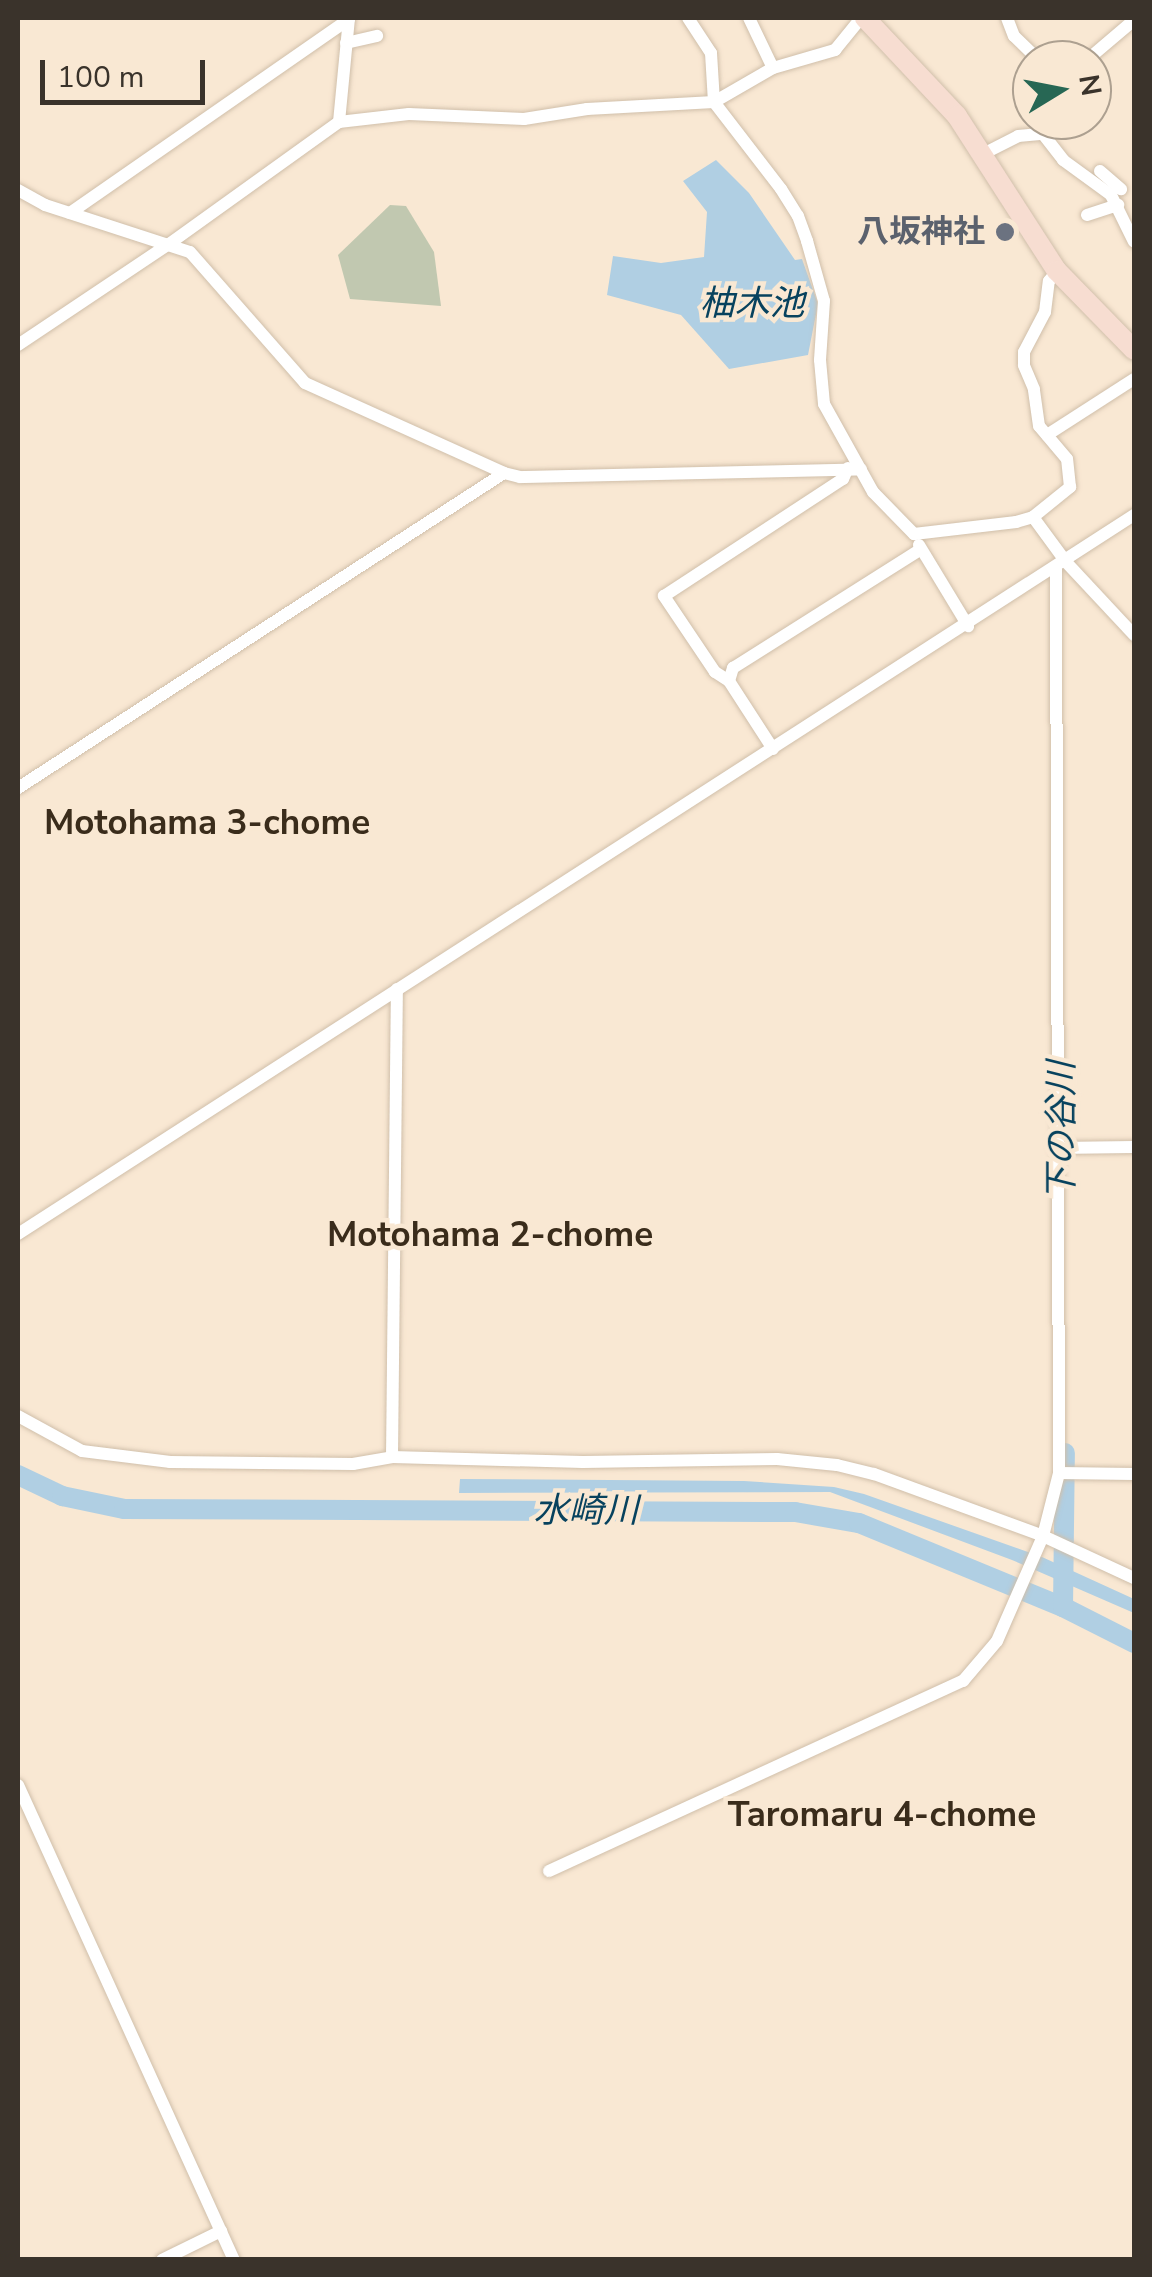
<!DOCTYPE html>
<meta charset="utf-8">
<style>
body{margin:0}
#map{position:relative;width:1152px;height:2277px;overflow:hidden;background:#f9e8d3;font-family:"Nunito Sans","Noto Sans JP",sans-serif}
div>[style]{position:absolute}
.green>*{inset:0;background:#c1c8b0}
.water>*{inset:0;background:#b0cfe3}
.river>*{height:20px;margin:-10px;padding:0 10px;transform-origin:10px;border-radius:10px;background:#b0cfe3}
.roads{filter:drop-shadow(0 0 2px #d0bfaa) drop-shadow(0 0 2px #d0bfaa)}
.minor>*{height:12px;margin:-6px;padding:0 6px;transform-origin:6px;border-radius:6px;background:#fff}
.primary>*{height:20px;margin:-10px;padding:0 10px;transform-origin:10px;border-radius:10px;background:#f7ddd1}
.dots>*{width:28px;height:28px;translate:-50% -50%;box-sizing:border-box;border:5px solid #f9e8d3;border-radius:50%}
span{translate:-50% -50%;white-space:nowrap;text-align:center;line-height:1.15;-webkit-text-stroke:9px #f9e8d3;paint-order:stroke}
.worship-label{font-size:32px;color:#5b616d;font-weight:700}
.right{translate:-100% -50%;text-align:right}
.water-label{font-size:35px;color:#07425e;font-style:italic}
.neighbourhood-label{font-size:35px;color:#3a2c1b;font-weight:700}
.frame{position:absolute;inset:0;border:20px solid #3a332b;pointer-events:none}
.north{position:absolute;left:1012px;top:40px;width:100px;height:100px;box-sizing:border-box;background:#f9e8d3;border:2px solid #ada090;border-radius:50%;rotate:80deg;font-size:28px;font-weight:700;line-height:40px;text-align:center;color:#3a332b}
.north::after{content:'';display:block;margin:auto;width:35px;height:45px;background:#276754;clip-path:polygon(50% 0,100% 100%,50% 72%,0 100%)}
.scale{position:absolute;left:40px;top:60px;width:165px;height:45px;box-sizing:border-box;border:5px solid #3a332b;border-top:0;padding-left:12px;font-size:30px;line-height:35px;white-space:nowrap;color:#3a332b;-webkit-text-stroke:8px #f9e8d3;paint-order:stroke}
</style>
<div id="map">
<div class="green">
<i style="clip-path:polygon(390px 205px,406px 206px,434px 252px,441px 306px,350px 299px,338px 255px)"></i>
</div>
<div class="water">
<i style="clip-path:polygon(716px 160px,749px 193px,795px 260px,802px 259px,818px 304px,808px 355px,729px 369px,681px 315px,607px 295px,613px 256px,661px 263px,704px 257px,707px 212px,683px 181px)"></i>
<i style="clip-path:polygon(460px 1479px,744px 1481px,834px 1487px,864px 1494px,1042px 1557px,1134px 1599px,1134px 1613px,1012px 1560px,830px 1492px,459px 1493px)"></i>
</div>
<div class="river">
<i style="left:18px;top:1475px;width:49px;rotate:25.5deg"></i>
<i style="left:62px;top:1496px;width:63px;rotate:11.8deg"></i>
<i style="left:124px;top:1509px;width:671px;rotate:0.26deg"></i>
<i style="left:795px;top:1512px;width:65px;rotate:9.8deg"></i>
<i style="left:859px;top:1523px;width:221px;rotate:22.4deg"></i>
<i style="left:1063px;top:1607px;width:80px;rotate:26.9deg"></i>
<i style="left:1063px;top:1607px;width:154px;rotate:-89.3deg"></i>
</div>
<div class="roads">
<div class="minor">
<i style="left:688px;top:18px;width:42px;rotate:56.7deg"></i>
<i style="left:711px;top:53px;width:49px;rotate:86.5deg"></i>
<i style="left:714px;top:102px;width:110px;rotate:52.4deg"></i>
<i style="left:781px;top:189px;width:32px;rotate:58deg"></i>
<i style="left:798px;top:216px;width:27px;rotate:70deg"></i>
<i style="left:807px;top:241px;width:62px;rotate:74.2deg"></i>
<i style="left:824px;top:301px;width:59px;rotate:93.9deg"></i>
<i style="left:820px;top:360px;width:44px;rotate:84.8deg"></i>
<i style="left:824px;top:404px;width:101px;rotate:60.9deg"></i>
<i style="left:873px;top:492px;width:59px;rotate:45.7deg"></i>
<i style="left:914px;top:534px;width:103px;rotate:-6.7deg"></i>
<i style="left:1016px;top:522px;width:18px;rotate:-16deg"></i>
<i style="left:1033px;top:517px;width:48px;rotate:-39deg"></i>
<i style="left:1070px;top:487px;width:28px;rotate:-96deg"></i>
<i style="left:1067px;top:459px;width:43px;rotate:-130.3deg"></i>
<i style="left:1039px;top:426px;width:37px;rotate:-98deg"></i>
<i style="left:1034px;top:389px;width:26px;rotate:-113deg"></i>
<i style="left:1024px;top:365px;width:13px;rotate:-90deg"></i>
<i style="left:1024px;top:352px;width:45px;rotate:-62.3deg"></i>
<i style="left:1045px;top:312px;width:31px;rotate:-83deg"></i>
<i style="left:1049px;top:281px;width:13px;rotate:-51deg"></i>
<i style="left:749px;top:18px;width:55px;rotate:64.4deg"></i>
<i style="left:1007px;top:18px;width:19px;rotate:69deg"></i>
<i style="left:1014px;top:36px;width:35px;rotate:44deg"></i>
<i style="left:346px;top:43px;width:32px;rotate:-13deg"></i>
<i style="left:1087px;top:60px;width:62px;rotate:-40.4deg"></i>
<i style="left:339px;top:122px;width:104px;rotate:-84.5deg"></i>
<i style="left:983px;top:154px;width:39px;rotate:-27deg"></i>
<i style="left:1018px;top:136px;width:25px;rotate:-5deg"></i>
<i style="left:1043px;top:134px;width:33px;rotate:52deg"></i>
<i style="left:1063px;top:160px;width:59px;rotate:36.1deg"></i>
<i style="left:1111px;top:195px;width:52px;rotate:63.9deg"></i>
<i style="left:1100px;top:171px;width:28px;rotate:41deg"></i>
<i style="left:18px;top:190px;width:31px;rotate:29deg"></i>
<i style="left:45px;top:205px;width:152px;rotate:18deg"></i>
<i style="left:190px;top:252px;width:174px;rotate:48.7deg"></i>
<i style="left:305px;top:383px;width:218px;rotate:24.3deg"></i>
<i style="left:504px;top:473px;width:16px;rotate:14deg"></i>
<i style="left:520px;top:477px;width:341px;rotate:-1.3deg"></i>
<i style="left:70px;top:213px;width:340px;rotate:-34.8deg"></i>
<i style="left:1087px;top:215px;width:33px;rotate:-18deg"></i>
<i style="left:18px;top:345px;width:182px;rotate:-33.8deg"></i>
<i style="left:169px;top:244px;width:209px;rotate:-35.7deg"></i>
<i style="left:339px;top:122px;width:70px;rotate:-6.5deg"></i>
<i style="left:409px;top:114px;width:115px;rotate:2.5deg"></i>
<i style="left:524px;top:119px;width:64px;rotate:-9deg"></i>
<i style="left:587px;top:109px;width:127px;rotate:-3.2deg"></i>
<i style="left:714px;top:102px;width:68px;rotate:-30deg"></i>
<i style="left:773px;top:68px;width:65px;rotate:-16.2deg"></i>
<i style="left:835px;top:50px;width:41px;rotate:-50.9deg"></i>
<i style="left:1047px;top:435px;width:103px;rotate:-32.8deg"></i>
<i style="left:1033px;top:517px;width:56px;rotate:53.7deg"></i>
<i style="left:1066px;top:562px;width:100px;rotate:47deg"></i>
<i style="left:919px;top:545px;width:95px;rotate:58.8deg"></i>
<i style="left:729px;top:681px;width:14px;rotate:-73deg"></i>
<i style="left:733px;top:668px;width:222px;rotate:-32.3deg"></i>
<i style="left:773px;top:749px;width:81px;rotate:-122.9deg"></i>
<i style="left:729px;top:681px;width:17px;rotate:-147deg"></i>
<i style="left:715px;top:672px;width:92px;rotate:-123.9deg"></i>
<i style="left:664px;top:596px;width:214px;rotate:-33.2deg"></i>
<i style="left:843px;top:479px;width:12px;rotate:-66deg"></i>
<i style="left:18px;top:788px;width:579px;rotate:-32.95deg"></i>
<i style="left:1056px;top:1148px;width:78px;rotate:-0.7deg"></i>
<i style="left:18px;top:1234px;width:1328px;rotate:-32.79deg"></i>
<i style="left:18px;top:1416px;width:73px;rotate:28.7deg"></i>
<i style="left:82px;top:1451px;width:89px;rotate:7.1deg"></i>
<i style="left:170px;top:1462px;width:183px;rotate:0.6deg"></i>
<i style="left:353px;top:1464px;width:40px;rotate:-10deg"></i>
<i style="left:392px;top:1457px;width:191px;rotate:1.5deg"></i>
<i style="left:583px;top:1462px;width:194px;rotate:-0.9deg"></i>
<i style="left:777px;top:1459px;width:60px;rotate:5.7deg"></i>
<i style="left:837px;top:1465px;width:38px;rotate:14deg"></i>
<i style="left:874px;top:1474px;width:180px;rotate:20.1deg"></i>
<i style="left:1043px;top:1536px;width:100px;rotate:24.8deg"></i>
<i style="left:392px;top:1457px;width:468px;rotate:-89.4deg"></i>
<i style="left:1059px;top:1473px;width:75px;rotate:0.8deg"></i>
<i style="left:18px;top:1785px;width:522px;rotate:65.55deg"></i>
<i style="left:549px;top:1871px;width:456px;rotate:-24.7deg"></i>
<i style="left:963px;top:1681px;width:52px;rotate:-49.6deg"></i>
<i style="left:997px;top:1641px;width:115px;rotate:-66.3deg"></i>
<i style="left:1043px;top:1536px;width:65px;rotate:-75.7deg"></i>
<i style="left:1059px;top:1473px;width:904px;rotate:-90.19deg"></i>
<i style="left:162px;top:2260px;width:66px;rotate:-26.2deg"></i>
</div>
<div class="primary">
<i style="left:865px;top:18px;width:134px;rotate:46.8deg"></i>
<i style="left:957px;top:116px;width:184px;rotate:57.2deg"></i>
<i style="left:1057px;top:271px;width:110px;rotate:45.7deg"></i>
</div>
</div>
<div class="dots">
<i style="left:1005px;top:232px;background:#6b7280"></i>
</div>
<div class="worship-label">
<span class="right" style="left:985px;top:232px">八坂神社</span>
</div>
<div class="water-label">
<span style="left:752px;top:304px">柚木池</span>
<span style="left:1062px;top:1131px;rotate:-90deg">下の谷川</span>
<span style="left:586px;top:1511px">水崎川</span>
</div>
<div class="neighbourhood-label">
<span style="left:207px;top:823px">Motohama 3-chome</span>
<span style="left:490px;top:1235px">Motohama 2-chome</span>
<span style="left:882px;top:1815px">Taromaru 4-chome</span>
</div>
<div class="frame"></div>
<div class="north">N</div>
<div class="scale">100 m</div>
</div>
